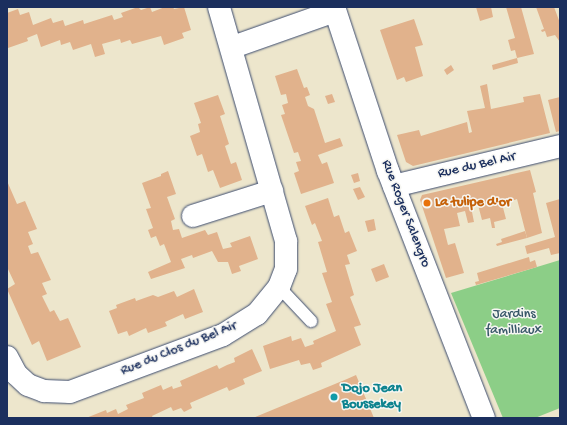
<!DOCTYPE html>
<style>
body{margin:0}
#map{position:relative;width:567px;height:425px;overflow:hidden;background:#ede6cc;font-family:"Gochi Hand",sans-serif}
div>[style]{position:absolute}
.green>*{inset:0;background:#8cce87}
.building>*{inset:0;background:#e1b28c}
.roads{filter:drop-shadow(0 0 1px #3a4a6e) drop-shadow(0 0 1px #3a4a6e)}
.service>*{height:12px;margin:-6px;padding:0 6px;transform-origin:6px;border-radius:6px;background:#fff}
.minor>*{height:22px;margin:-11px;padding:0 11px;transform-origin:11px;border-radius:11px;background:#fff}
.tertiary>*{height:22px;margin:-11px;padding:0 11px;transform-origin:11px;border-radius:11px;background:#fff}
.dots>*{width:11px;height:11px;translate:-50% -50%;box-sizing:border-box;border:2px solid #f6f6f2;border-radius:50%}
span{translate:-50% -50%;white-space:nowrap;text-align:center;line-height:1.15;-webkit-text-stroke:3px #f6f6f2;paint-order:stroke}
.street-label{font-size:14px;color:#1b2f5e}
.food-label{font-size:14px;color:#c56008;font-weight:700}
.left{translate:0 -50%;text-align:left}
.park-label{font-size:14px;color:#375768}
.culture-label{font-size:14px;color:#0d838f;font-weight:700}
.frame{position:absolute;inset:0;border:8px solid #1b2f5e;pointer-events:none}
</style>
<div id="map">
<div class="green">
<i style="clip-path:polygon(560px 260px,560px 408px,535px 418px,503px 418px,451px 293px)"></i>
</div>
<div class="building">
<i style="clip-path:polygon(138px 7px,141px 10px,150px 7px,152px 12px,165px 7px,173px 7px,174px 9px,184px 7px,191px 30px,182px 33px,184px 38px,164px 45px,161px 36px,132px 44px,130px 40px,121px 43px,120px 39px,102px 44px,105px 54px,95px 57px,91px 44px,73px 50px,70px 42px,61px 45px,60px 40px,41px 47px,37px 34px,27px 38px,28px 41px,8px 48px,7px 45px,7px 13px,18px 9px,20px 15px,29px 12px,33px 25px,51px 18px,53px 23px,63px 20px,65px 26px,83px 20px,84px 24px,112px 15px,114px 20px,123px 17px,121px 13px)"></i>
<i style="clip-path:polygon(476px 7px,491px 7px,493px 17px,480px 21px)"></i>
<i style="clip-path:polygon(506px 7px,521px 7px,534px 54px,517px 58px,515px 50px,511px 51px,508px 40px,515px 38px)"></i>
<i style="clip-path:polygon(536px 7px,554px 7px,560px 23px,560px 42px,555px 35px,547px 37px,545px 31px,542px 32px,541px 30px,544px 29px)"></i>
<i style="clip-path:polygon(414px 19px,423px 45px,415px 47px,423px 76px,406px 82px,404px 77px,397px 80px,380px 30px)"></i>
<i style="clip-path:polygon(517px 58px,518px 63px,493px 70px,492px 65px)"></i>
<i style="clip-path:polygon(451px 65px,454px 70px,447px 75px,444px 70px)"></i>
<i style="clip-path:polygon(297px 69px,304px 88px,307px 87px,310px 95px,305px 97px,308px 106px,314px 109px,325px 143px,340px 138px,343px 146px,318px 155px,322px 164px,327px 162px,334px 183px,301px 194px,294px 173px,299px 171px,296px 162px,301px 161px,298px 152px,294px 153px,281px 115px,285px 114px,282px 105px,288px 103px,286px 94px,281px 95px,275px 76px)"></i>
<i style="clip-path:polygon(487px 84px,491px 109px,524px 102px,523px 97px,540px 94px,550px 133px,413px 166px,406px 162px,397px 135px,419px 130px,421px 136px,467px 122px,469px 133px,472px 132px,467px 111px,485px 108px,480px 86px)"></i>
<i style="clip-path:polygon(332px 94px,335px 102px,328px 104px,325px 96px)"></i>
<i style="clip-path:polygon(218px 95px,225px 114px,220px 116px,229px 144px,225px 146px,231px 164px,236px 162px,242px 180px,220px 188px,213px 170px,208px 172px,202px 154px,197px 156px,190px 136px,200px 132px,198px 124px,201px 123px,194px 103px)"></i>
<i style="clip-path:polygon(560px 97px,560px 131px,556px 132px,548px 100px)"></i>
<i style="clip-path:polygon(530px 170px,536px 192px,533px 193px,542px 233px,527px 238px,517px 199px,509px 202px,508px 198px,501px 200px,506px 219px,494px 222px,495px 228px,492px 228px,490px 218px,482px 220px,478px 205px,471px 207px,474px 222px,468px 223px,465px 211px,457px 213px,460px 226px,444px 229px,448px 245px,455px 243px,464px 273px,446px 278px,420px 200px,422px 195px)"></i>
<i style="clip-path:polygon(168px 171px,176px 194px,167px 197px,175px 219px,171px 221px,173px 230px,179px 229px,182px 238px,205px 230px,208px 235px,217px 232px,223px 249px,232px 247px,230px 243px,250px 236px,258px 259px,239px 266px,241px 271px,232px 274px,228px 262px,218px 262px,212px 251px,193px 258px,192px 255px,181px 259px,185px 268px,151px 279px,148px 272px,171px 262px,164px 244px,160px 246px,156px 236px,151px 238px,148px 230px,153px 228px,146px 209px,151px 208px,142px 183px,161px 176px,161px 174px)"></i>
<i style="clip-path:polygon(358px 173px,360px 181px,354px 183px,351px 175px)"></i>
<i style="clip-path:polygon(7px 181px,17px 204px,25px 201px,37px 229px,28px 232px,33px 244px,28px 246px,31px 254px,38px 252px,51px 280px,42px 283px,47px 294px,42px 296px,50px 312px,54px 310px,60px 321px,68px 318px,81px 347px,47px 361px,39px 341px,32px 345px,7px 289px,15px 284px,7px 267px)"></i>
<i style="clip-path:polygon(360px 187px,365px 197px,358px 200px,353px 189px)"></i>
<i style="clip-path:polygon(328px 198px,334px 217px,339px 215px,345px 233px,349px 231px,357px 251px,347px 255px,350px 264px,345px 265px,354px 295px,350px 297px,361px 325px,354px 327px,361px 345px,321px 363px,322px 367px,313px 370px,310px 363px,301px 365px,299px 360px,270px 369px,263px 346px,291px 336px,292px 341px,301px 338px,305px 347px,314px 344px,313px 341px,336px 331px,326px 304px,332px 302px,322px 273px,327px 272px,318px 242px,322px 241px,315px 223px,312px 225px,305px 206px)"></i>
<i style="clip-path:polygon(560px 199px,560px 253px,551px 255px,549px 248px,527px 254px,525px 246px,555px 237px,546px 203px)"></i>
<i style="clip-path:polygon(374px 219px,376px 230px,368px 232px,365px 221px)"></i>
<i style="clip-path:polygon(525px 231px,527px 238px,497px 246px,496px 244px,502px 242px,501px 239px)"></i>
<i style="clip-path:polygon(529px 257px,530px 262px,535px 260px,537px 267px,476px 285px,475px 282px,479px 281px,477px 273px)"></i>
<i style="clip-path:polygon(384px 264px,389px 277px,376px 282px,371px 269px)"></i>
<i style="clip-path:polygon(194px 289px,203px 312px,185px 319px,183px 314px,165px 322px,167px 326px,148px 333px,146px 328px,129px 336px,127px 331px,118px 334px,109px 311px,117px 308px,116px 305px,135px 298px,136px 301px,153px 295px,158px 297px,174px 291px,177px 297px)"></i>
<i style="clip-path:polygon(252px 349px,262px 371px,243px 379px,245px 384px,229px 391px,227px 387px,190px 403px,192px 408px,184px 412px,181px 408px,173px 411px,171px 407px,152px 416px,153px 418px,86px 418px,106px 410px,107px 413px,116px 409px,118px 414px,128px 409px,126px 405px,144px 398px,142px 393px,161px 385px,163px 390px,172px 386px,173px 389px,182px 386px,180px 381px,217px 365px,219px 369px,227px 365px,235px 362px,234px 358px)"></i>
<i style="clip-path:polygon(356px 375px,374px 418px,253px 418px,347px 379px)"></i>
</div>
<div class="roads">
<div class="service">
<i style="left:279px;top:287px;width:47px;rotate:46.7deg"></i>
</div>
<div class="minor">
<i style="left:233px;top:47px;width:108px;rotate:-19.4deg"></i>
<i style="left:394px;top:186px;width:171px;rotate:-13.5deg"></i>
<i style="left:193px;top:216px;width:83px;rotate:-17.6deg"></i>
<i style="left:7px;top:357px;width:19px;rotate:62deg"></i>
<i style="left:16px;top:374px;width:16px;rotate:43deg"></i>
<i style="left:28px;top:385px;width:17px;rotate:21deg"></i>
<i style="left:44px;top:391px;width:26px;rotate:2deg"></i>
<i style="left:70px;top:392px;width:163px;rotate:-20.4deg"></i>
<i style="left:223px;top:335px;width:40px;rotate:-32deg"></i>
<i style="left:257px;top:314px;width:35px;rotate:-51deg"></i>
<i style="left:279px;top:287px;width:19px;rotate:-69deg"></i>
<i style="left:286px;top:269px;width:28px;rotate:-90deg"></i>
<i style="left:286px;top:241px;width:243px;rotate:-106deg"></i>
</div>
<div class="tertiary">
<i style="left:334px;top:7px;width:173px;rotate:71.8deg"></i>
<i style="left:388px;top:171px;width:265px;rotate:68.8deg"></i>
</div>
</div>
<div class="dots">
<i style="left:427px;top:203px;background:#e8710a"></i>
<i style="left:334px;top:397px;background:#0f9aa8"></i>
</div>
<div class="street-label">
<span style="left:477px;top:166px;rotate:-13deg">Rue du Bel Air</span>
<span style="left:405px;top:214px;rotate:69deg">Rue Roger Salengro</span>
<span style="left:179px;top:349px;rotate:-22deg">Rue du Clos du Bel Air</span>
</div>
<div class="food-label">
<span class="left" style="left:435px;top:203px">La tulipe d'or</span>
</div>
<div class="park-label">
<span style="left:514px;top:323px">Jardins<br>familliaux</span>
</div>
<div class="culture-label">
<span class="left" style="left:342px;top:397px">Dojo Jean<br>Boussekey</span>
</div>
<div class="frame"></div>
</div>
